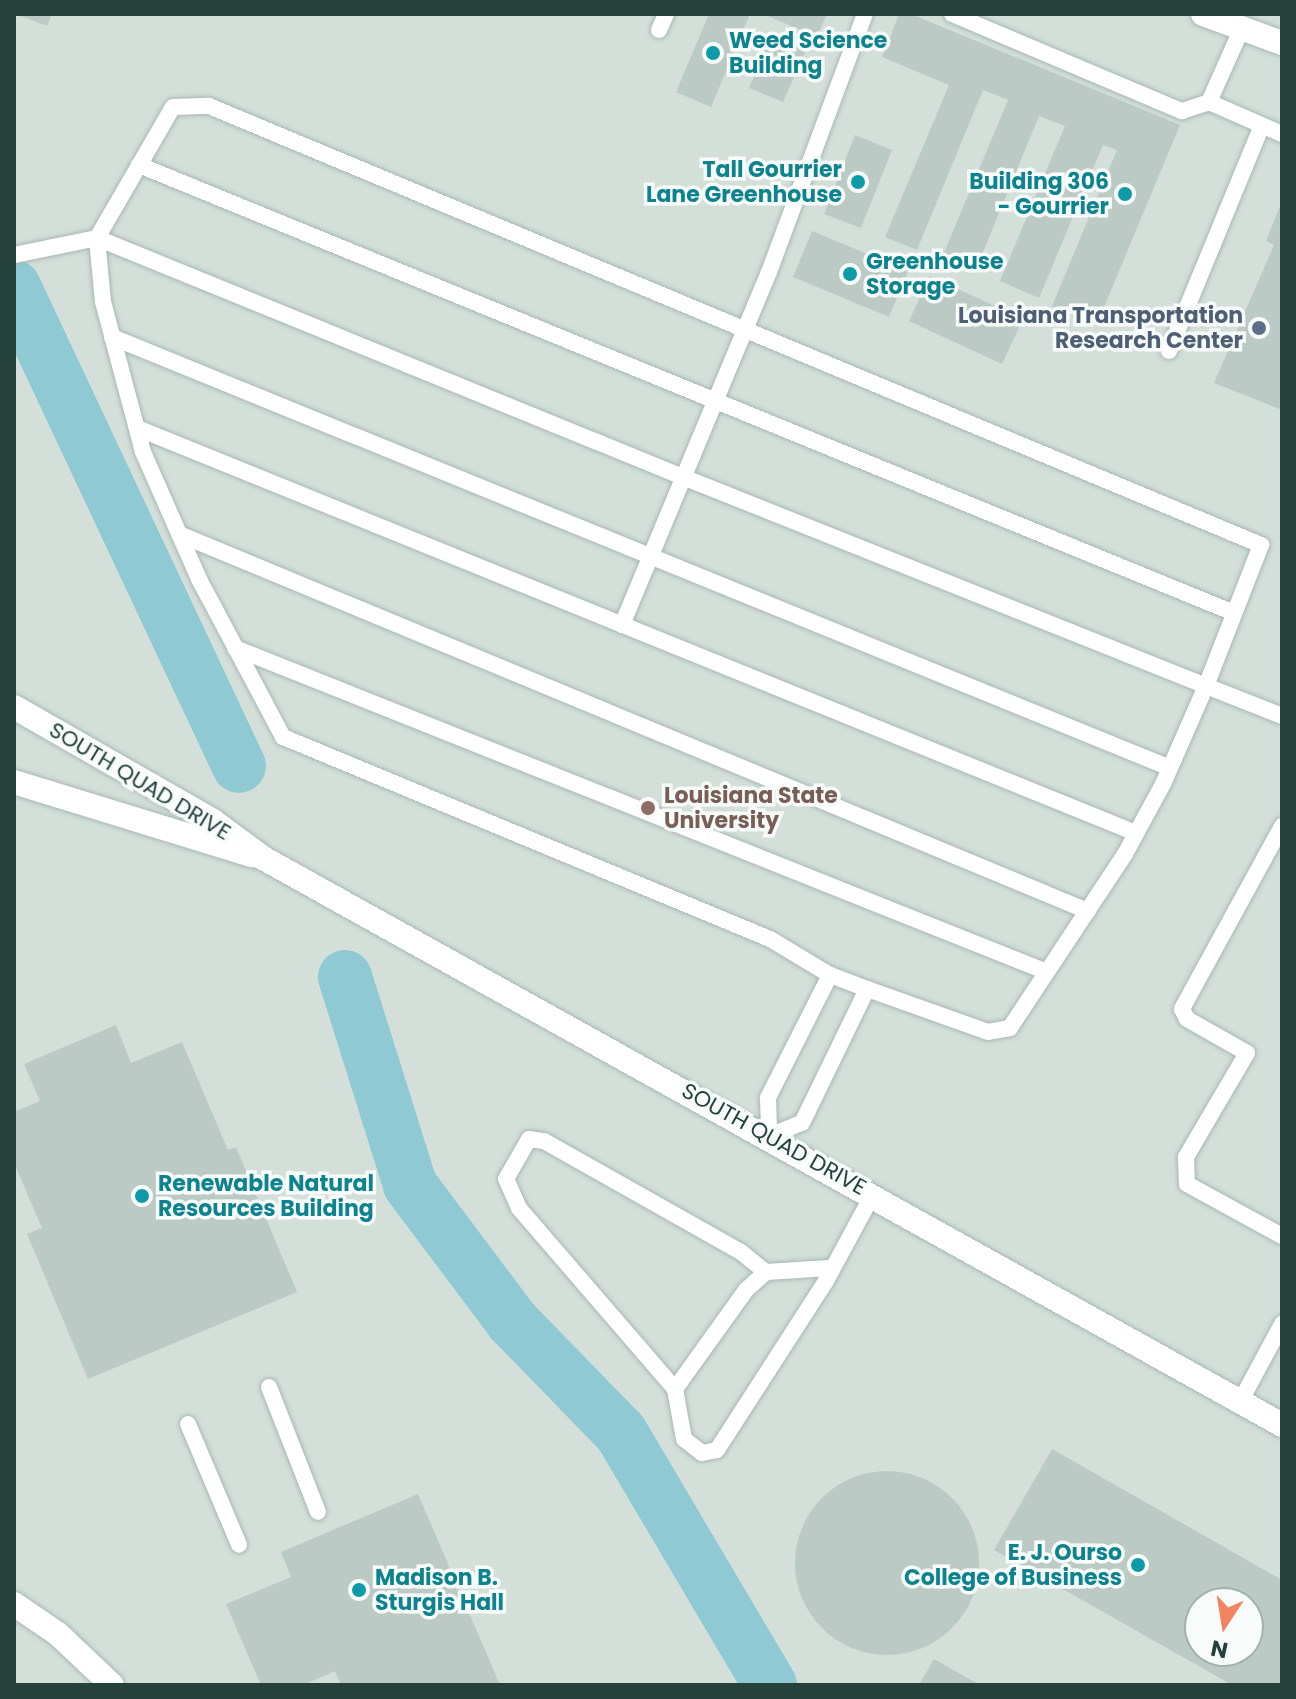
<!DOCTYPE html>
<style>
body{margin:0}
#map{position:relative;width:1296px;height:1699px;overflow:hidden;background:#e6efeb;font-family:Poppins,sans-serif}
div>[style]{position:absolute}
.built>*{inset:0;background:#d4dfda}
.river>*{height:54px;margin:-27px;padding:0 27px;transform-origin:27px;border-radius:27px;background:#8ec9d4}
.building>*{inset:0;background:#bbcac4}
.round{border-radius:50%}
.roads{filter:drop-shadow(0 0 2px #a8b8b2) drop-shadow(0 0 2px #a8b8b2)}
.lane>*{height:16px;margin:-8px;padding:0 8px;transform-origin:8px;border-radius:8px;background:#fff}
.street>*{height:24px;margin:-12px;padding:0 12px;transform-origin:12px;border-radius:12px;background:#fff}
.secondary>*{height:24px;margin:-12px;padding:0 12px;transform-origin:12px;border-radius:12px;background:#fff}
.dots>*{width:22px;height:22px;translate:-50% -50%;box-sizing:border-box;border:4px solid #f7fbf9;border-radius:50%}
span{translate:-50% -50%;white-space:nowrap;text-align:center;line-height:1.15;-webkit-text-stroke:7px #f7fbf9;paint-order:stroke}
.culture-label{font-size:22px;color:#0d838f;font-weight:700}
.left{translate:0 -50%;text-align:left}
.right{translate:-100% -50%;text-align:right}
.service-label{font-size:22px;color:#4e5e75;font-weight:700}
.street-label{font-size:22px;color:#24423a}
.education-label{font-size:22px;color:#785e54;font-weight:700}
.frame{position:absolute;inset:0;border:16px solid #24423a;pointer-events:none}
.north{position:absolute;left:1184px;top:1587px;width:80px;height:80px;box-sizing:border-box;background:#f7fbf9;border:2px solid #a3b1ad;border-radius:50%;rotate:192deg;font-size:22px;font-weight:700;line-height:32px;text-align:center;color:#24423a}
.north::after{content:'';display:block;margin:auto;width:28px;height:36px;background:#f4845f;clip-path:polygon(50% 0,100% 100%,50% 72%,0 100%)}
</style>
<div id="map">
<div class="built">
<i style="clip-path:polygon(evenodd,14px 14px,1282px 14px,1282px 1685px,14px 1685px,14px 14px,1200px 1603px,1248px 1603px,1248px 1651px,1200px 1651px,1200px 1603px)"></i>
</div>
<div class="river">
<i style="left:14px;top:287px;width:529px;rotate:64.84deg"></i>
<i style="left:345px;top:977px;width:218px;rotate:72.6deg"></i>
<i style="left:410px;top:1185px;width:170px;rotate:53.1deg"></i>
<i style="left:512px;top:1321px;width:156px;rotate:45.8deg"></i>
<i style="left:621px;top:1433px;width:293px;rotate:59.4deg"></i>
</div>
<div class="building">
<i style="clip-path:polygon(16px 14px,52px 14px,47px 26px)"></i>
<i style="clip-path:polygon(709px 14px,750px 14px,711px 107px,676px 92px)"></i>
<i style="clip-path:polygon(763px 14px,827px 14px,817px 37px)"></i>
<i style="clip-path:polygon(899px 14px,911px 14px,1180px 125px,1097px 324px,1052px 306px,1117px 150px,1103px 145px,1039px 298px,1000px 281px,1065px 126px,1039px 116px,976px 269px,943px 255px,1008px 100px,983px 90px,917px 250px,885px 237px,949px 85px,882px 57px)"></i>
<i style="clip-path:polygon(772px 36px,806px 50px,783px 102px,749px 88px)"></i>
<i style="clip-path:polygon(855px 135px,892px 150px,861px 228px,824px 214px)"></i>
<i style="clip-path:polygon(1282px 201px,1282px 410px,1214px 383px,1274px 245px,1266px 241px)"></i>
<i style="clip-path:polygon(812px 231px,908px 271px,889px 317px,793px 277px)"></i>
<i style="clip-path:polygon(930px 276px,1023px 319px,1002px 364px,909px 321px)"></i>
<i style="clip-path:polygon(116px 1025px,131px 1063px,182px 1042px,228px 1150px,236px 1147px,297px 1292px,88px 1379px,27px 1234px,42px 1228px,14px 1163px,14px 1112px,40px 1101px,24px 1064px)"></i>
<i style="clip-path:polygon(evenodd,1052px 1449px,1282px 1580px,1282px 1685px,1232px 1685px,994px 1550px,1052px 1449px,1200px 1603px,1248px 1603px,1248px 1651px,1200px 1651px,1200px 1603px)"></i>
<i class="round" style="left:795px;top:1471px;width:184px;height:184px"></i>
<i style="clip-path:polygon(418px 1494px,500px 1685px,341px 1685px,335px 1671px,303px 1685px,261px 1685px,226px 1604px,291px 1577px,281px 1552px)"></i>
<i style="clip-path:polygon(934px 1659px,980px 1685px,919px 1685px)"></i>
</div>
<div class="roads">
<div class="lane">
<i style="left:952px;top:14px;width:250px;rotate:22.9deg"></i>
<i style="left:1182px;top:111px;width:28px;rotate:-18deg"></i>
<i style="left:1209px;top:102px;width:81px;rotate:-66deg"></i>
<i style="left:659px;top:30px;width:17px;rotate:-66deg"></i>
<i style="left:1209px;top:102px;width:80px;rotate:23.7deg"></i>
<i style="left:139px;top:165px;width:1183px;rotate:22.25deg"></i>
<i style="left:14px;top:255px;width:85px;rotate:-11.6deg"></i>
<i style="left:97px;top:238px;width:151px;rotate:-59.9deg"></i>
<i style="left:173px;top:107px;width:36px;rotate:-2deg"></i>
<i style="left:209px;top:106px;width:1140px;rotate:22.65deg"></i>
<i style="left:1261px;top:545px;width:151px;rotate:111.3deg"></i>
<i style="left:1206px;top:686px;width:107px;rotate:113.7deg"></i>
<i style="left:1163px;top:784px;width:80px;rotate:118.5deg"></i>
<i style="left:1125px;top:854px;width:209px;rotate:123.5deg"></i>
<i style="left:1010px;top:1028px;width:22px;rotate:170deg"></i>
<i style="left:988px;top:1032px;width:128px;rotate:-160.4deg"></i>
<i style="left:867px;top:989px;width:40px;rotate:-159deg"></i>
<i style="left:830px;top:975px;width:70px;rotate:-149deg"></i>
<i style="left:770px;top:939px;width:527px;rotate:-157.47deg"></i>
<i style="left:283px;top:737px;width:179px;rotate:-118deg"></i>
<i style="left:199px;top:579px;width:139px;rotate:-113.8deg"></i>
<i style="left:143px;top:452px;width:155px;rotate:-104.9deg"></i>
<i style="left:103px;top:302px;width:64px;rotate:-95.4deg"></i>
<i style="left:97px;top:238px;width:633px;rotate:22.19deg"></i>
<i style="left:683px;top:477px;width:563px;rotate:21.78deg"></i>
<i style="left:1206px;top:686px;width:82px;rotate:21.5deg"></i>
<i style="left:112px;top:337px;width:1142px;rotate:22.16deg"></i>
<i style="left:1169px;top:351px;width:244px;rotate:-67.6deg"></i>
<i style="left:137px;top:428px;width:1078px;rotate:22.07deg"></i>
<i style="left:179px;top:534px;width:984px;rotate:22.53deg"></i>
<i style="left:622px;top:625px;width:382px;rotate:-67.4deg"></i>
<i style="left:769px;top:272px;width:275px;rotate:-69.6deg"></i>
<i style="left:235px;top:648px;width:874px;rotate:21.75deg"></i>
<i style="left:1282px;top:826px;width:209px;rotate:118.7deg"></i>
<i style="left:1182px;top:1009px;width:11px;rotate:63deg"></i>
<i style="left:1187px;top:1019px;width:69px;rotate:29.5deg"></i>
<i style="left:1247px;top:1053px;width:121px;rotate:120.4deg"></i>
<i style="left:1186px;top:1157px;width:27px;rotate:88deg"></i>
<i style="left:1187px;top:1184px;width:108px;rotate:28.7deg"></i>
<i style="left:830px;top:975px;width:138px;rotate:116.8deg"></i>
<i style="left:768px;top:1098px;width:38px;rotate:88deg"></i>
<i style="left:769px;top:1136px;width:35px;rotate:-22deg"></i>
<i style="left:802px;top:1123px;width:149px;rotate:-64.1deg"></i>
<i style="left:829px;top:1268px;width:63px;rotate:176.4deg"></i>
<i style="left:766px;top:1272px;width:27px;rotate:138deg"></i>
<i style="left:746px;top:1290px;width:122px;rotate:125.6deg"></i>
<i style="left:675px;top:1389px;width:51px;rotate:79.8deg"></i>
<i style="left:684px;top:1439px;width:23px;rotate:38deg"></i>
<i style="left:702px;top:1453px;width:15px;rotate:-11deg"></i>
<i style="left:717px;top:1450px;width:201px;rotate:-57.2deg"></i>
<i style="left:826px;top:1281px;width:99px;rotate:-61.6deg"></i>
<i style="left:269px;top:1387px;width:134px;rotate:68.6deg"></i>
<i style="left:675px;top:1389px;width:239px;rotate:-130.8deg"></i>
<i style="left:519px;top:1208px;width:32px;rotate:-114deg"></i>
<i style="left:506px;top:1179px;width:46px;rotate:-60.1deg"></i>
<i style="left:529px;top:1139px;width:15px;rotate:8deg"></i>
<i style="left:544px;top:1141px;width:226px;rotate:29.4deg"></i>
<i style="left:741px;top:1252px;width:32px;rotate:39deg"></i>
<i style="left:1240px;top:1402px;width:89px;rotate:-61.7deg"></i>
<i style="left:188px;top:1424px;width:131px;rotate:67.1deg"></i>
</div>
<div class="street">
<i style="left:1203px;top:14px;width:84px;rotate:20.2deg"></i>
<i style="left:14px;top:1604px;width:53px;rotate:34.3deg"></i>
<i style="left:58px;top:1634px;width:74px;rotate:43.4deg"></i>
</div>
<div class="secondary">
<i style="left:14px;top:707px;width:229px;rotate:29.8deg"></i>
<i style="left:213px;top:821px;width:62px;rotate:36.5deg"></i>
<i style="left:263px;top:858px;width:1166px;rotate:29.09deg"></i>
<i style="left:14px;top:782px;width:249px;rotate:17.1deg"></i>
</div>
</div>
<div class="dots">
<i style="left:713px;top:53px;background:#0f9aa8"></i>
<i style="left:858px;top:182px;background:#0f9aa8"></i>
<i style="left:1125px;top:194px;background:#0f9aa8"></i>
<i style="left:850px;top:274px;background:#0f9aa8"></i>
<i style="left:1259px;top:328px;background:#5c6f8a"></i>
<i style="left:648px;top:808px;background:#8d6e63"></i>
<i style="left:142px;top:1196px;background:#0f9aa8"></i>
<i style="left:1138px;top:1565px;background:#0f9aa8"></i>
<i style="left:359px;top:1590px;background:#0f9aa8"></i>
</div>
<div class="culture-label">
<span class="left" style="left:729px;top:53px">Weed Science<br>Building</span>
<span class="right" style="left:842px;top:182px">Tall Gourrier<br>Lane Greenhouse</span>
<span class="right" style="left:1109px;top:194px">Building 306<br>- Gourrier</span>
<span class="left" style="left:866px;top:274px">Greenhouse<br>Storage</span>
<span class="left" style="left:158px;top:1196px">Renewable Natural<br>Resources Building</span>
<span class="right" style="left:1122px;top:1565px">E. J. Ourso<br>College of Business</span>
<span class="left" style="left:375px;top:1590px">Madison B.<br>Sturgis Hall</span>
</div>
<div class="service-label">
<span class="right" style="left:1243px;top:328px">Louisiana Transportation<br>Research Center</span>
</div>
<div class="street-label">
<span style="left:140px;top:781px;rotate:31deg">SOUTH QUAD DRIVE</span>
<span style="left:774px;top:1139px;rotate:29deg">SOUTH QUAD DRIVE</span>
</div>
<div class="education-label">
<span class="left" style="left:664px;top:808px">Louisiana State<br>University</span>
</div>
<div class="frame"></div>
<div class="north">N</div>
</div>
